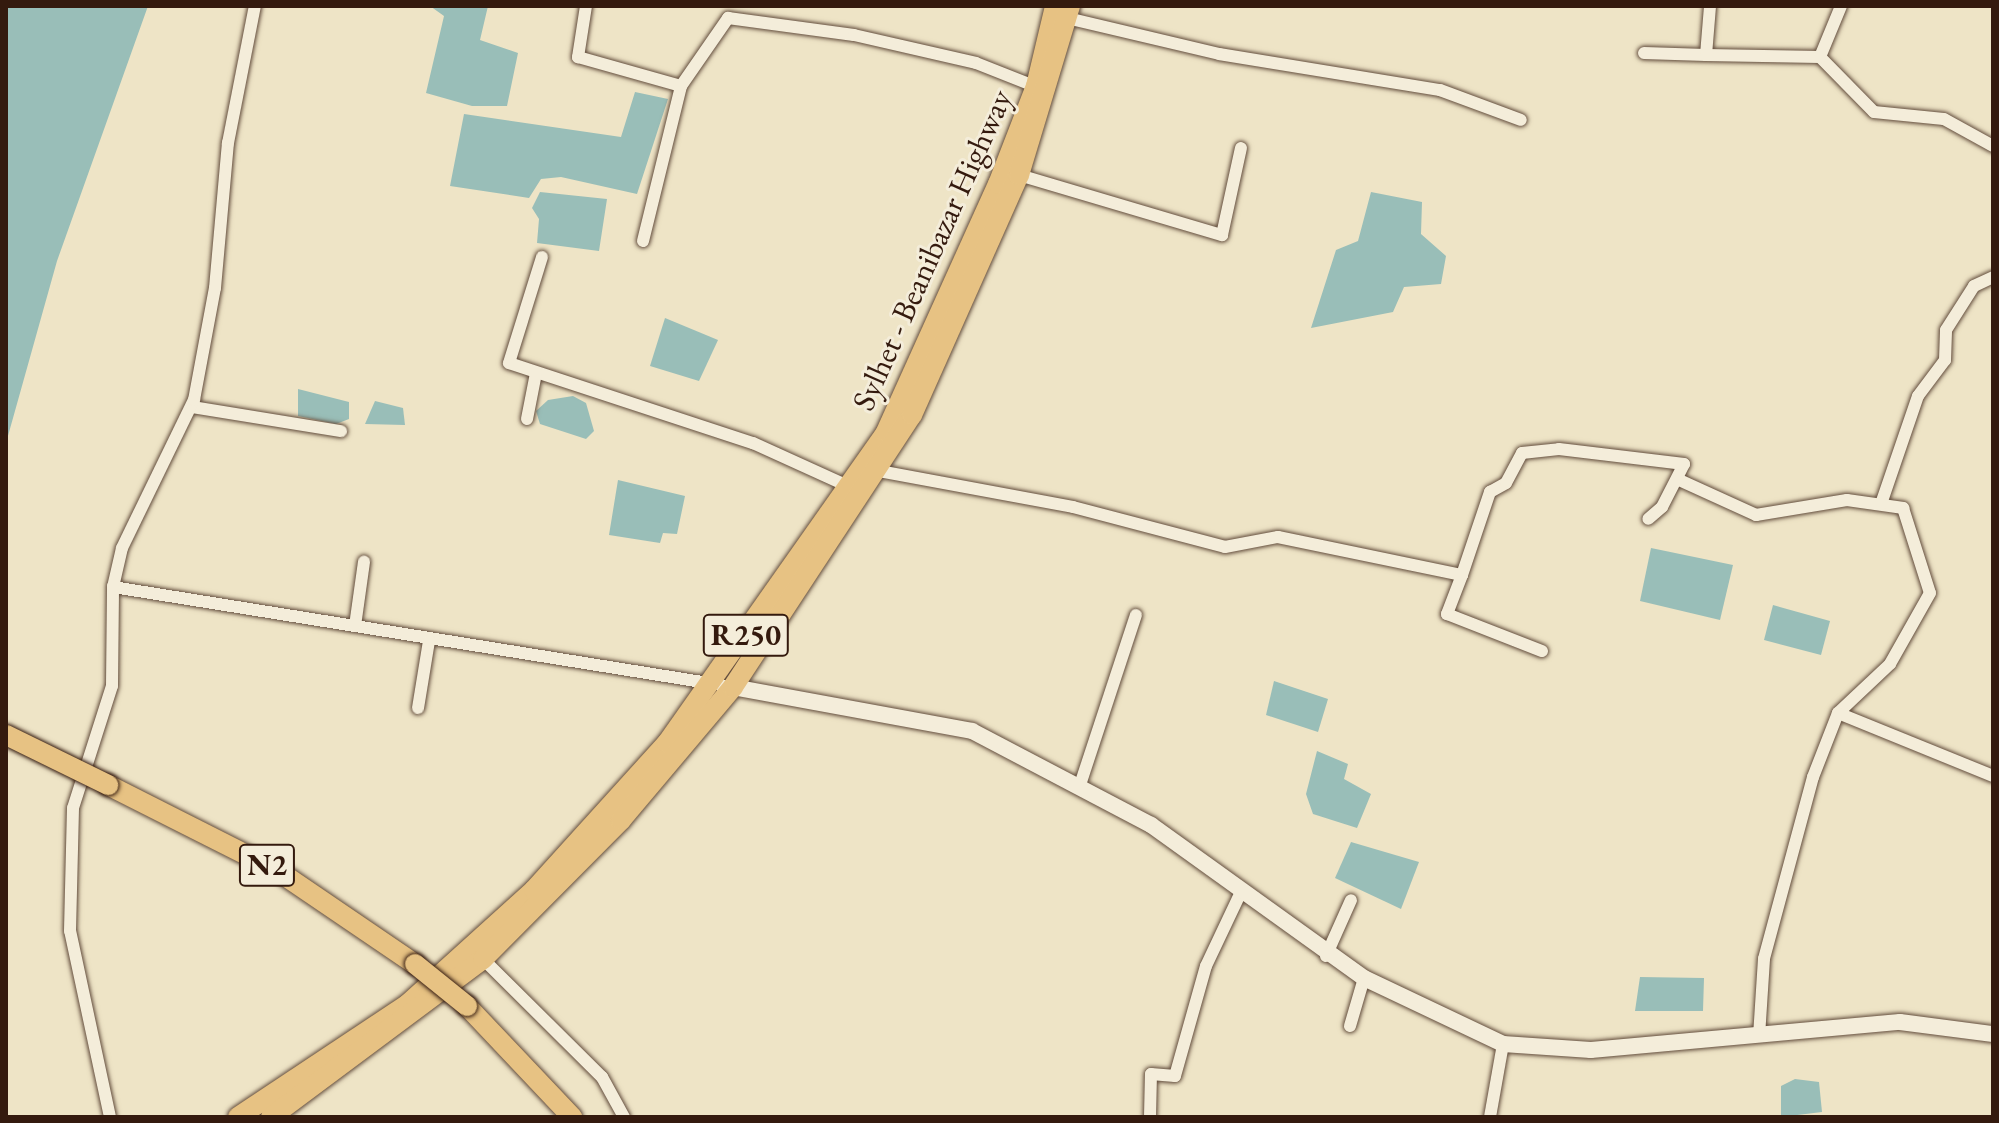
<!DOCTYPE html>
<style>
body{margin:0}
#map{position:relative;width:1999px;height:1123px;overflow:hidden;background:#eee4c6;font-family:"EB Garamond",serif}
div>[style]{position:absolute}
.water>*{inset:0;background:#99beb8}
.roads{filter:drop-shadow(0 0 2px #624c3c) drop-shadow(0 0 2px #624c3c)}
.minor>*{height:12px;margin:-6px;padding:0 6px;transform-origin:6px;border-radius:6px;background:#f4edda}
.tertiary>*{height:16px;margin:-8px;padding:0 8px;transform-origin:8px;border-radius:8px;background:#f4edda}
.primary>*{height:20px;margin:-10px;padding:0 10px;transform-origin:10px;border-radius:10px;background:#e7c283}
.trunk>*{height:20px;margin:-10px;padding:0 10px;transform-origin:10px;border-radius:10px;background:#e7c283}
.bridges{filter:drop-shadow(0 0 2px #341a0e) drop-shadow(0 0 2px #341a0e)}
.trunk-bridge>*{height:20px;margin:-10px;padding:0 10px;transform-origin:10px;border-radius:10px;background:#e7c283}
span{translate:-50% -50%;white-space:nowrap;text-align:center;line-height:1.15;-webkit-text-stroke:6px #f4edda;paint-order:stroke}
.shield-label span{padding:2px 6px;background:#f4edda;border:2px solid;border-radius:6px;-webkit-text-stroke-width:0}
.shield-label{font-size:30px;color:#341a0e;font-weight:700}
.street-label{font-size:32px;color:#341a0e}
.frame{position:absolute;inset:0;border:8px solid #341a0e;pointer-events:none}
</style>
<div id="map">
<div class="water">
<i style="clip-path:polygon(6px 6px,148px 6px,57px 261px,6px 443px)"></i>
<i style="clip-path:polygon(430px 6px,488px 6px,480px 40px,518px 53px,507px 106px,472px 106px,426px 93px,444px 16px)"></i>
<i style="clip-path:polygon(635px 92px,668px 99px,637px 194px,561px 177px,541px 179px,529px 198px,450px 186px,464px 114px,621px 137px)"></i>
<i style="clip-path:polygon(540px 192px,607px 199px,599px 251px,537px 243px,539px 219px,532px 208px)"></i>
<i style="clip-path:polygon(1371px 192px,1422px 202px,1421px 234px,1446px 256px,1441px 284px,1404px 287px,1393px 312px,1311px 328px,1336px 250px,1358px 241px)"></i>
<i style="clip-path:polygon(665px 318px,718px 340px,699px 381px,650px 366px)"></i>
<i style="clip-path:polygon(298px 389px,349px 402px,349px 419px,336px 424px,298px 416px)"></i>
<i style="clip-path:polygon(573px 396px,586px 403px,594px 431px,586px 439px,540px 424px,536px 411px,548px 400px)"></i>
<i style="clip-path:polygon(375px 401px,403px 408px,405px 425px,365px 424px)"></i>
<i style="clip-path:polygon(618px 480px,685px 496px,677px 534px,663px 533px,660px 543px,609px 535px)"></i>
<i style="clip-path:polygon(1651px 548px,1733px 565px,1720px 620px,1640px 601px)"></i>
<i style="clip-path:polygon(1773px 605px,1830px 621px,1821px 655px,1764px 640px)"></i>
<i style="clip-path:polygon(1274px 681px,1328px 699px,1318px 732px,1266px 715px)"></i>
<i style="clip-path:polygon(1317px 751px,1348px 764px,1344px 779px,1371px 794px,1357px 828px,1313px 814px,1306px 794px)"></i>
<i style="clip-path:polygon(1351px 842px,1419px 862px,1401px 909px,1335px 878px)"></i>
<i style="clip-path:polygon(1640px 977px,1704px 978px,1703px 1011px,1635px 1011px)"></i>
<i style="clip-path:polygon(1795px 1079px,1819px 1082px,1822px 1112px,1781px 1117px,1781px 1086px)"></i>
</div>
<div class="roads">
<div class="minor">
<i style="left:586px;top:6px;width:52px;rotate:98.9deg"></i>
<i style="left:578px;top:57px;width:107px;rotate:15.7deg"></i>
<i style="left:1067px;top:18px;width:156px;rotate:13.3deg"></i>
<i style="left:1219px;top:54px;width:224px;rotate:9.3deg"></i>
<i style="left:1440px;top:90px;width:86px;rotate:20.3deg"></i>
<i style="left:1644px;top:53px;width:62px;rotate:1.8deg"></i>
<i style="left:1706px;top:55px;width:49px;rotate:-85.3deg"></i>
<i style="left:1706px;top:55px;width:114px;rotate:1deg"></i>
<i style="left:1820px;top:57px;width:77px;rotate:45.5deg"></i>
<i style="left:1874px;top:112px;width:70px;rotate:5.7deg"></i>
<i style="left:1944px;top:119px;width:56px;rotate:28.9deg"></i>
<i style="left:1820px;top:57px;width:55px;rotate:-67.6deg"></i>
<i style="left:1019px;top:175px;width:212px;rotate:16.5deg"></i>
<i style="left:1222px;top:235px;width:89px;rotate:-77.7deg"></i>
<i style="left:643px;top:241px;width:160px;rotate:-76.2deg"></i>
<i style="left:681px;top:86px;width:83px;rotate:-55.3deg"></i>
<i style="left:728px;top:18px;width:127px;rotate:7.7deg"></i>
<i style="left:854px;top:35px;width:125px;rotate:12.9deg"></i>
<i style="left:976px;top:63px;width:68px;rotate:21.6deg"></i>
<i style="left:542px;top:257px;width:111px;rotate:107.3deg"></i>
<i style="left:509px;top:363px;width:257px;rotate:18.2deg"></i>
<i style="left:753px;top:443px;width:104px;rotate:24.4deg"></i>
<i style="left:192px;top:407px;width:151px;rotate:9.2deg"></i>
<i style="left:527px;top:419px;width:47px;rotate:-78.9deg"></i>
<i style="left:879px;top:471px;width:197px;rotate:10.5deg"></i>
<i style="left:1073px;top:507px;width:157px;rotate:14.7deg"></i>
<i style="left:1225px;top:547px;width:54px;rotate:-10.7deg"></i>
<i style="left:1278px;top:537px;width:188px;rotate:11.7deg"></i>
<i style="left:1462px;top:575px;width:42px;rotate:111deg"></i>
<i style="left:1447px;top:614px;width:102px;rotate:21.3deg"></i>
<i style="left:1677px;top:479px;width:87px;rotate:24.5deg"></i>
<i style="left:1756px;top:515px;width:92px;rotate:-9.4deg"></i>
<i style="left:1847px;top:500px;width:57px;rotate:8.1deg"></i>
<i style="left:1903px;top:508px;width:89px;rotate:72.4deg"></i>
<i style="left:1930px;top:593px;width:81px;rotate:119.4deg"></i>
<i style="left:1890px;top:664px;width:71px;rotate:136.7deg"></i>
<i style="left:1838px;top:713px;width:69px;rotate:111.3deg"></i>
<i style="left:1813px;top:777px;width:188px;rotate:105.1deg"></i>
<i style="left:1764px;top:959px;width:77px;rotate:93.7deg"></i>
<i style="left:1881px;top:504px;width:114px;rotate:-71.1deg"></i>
<i style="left:1918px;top:396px;width:45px;rotate:-53.1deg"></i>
<i style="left:1945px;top:360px;width:30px;rotate:-88deg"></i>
<i style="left:1946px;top:330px;width:52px;rotate:-57.5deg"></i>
<i style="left:1974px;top:286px;width:21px;rotate:-25deg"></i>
<i style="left:1462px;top:575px;width:88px;rotate:-71.4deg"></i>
<i style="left:1490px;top:492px;width:18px;rotate:-29deg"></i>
<i style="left:1506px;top:483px;width:34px;rotate:-62deg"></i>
<i style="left:1522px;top:453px;width:37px;rotate:-6deg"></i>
<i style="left:1559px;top:449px;width:126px;rotate:6.8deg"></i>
<i style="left:1684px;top:464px;width:48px;rotate:117.1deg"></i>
<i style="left:1662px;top:507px;width:18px;rotate:139deg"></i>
<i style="left:113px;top:587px;width:628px;rotate:9.16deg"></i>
<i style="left:355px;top:626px;width:65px;rotate:-82deg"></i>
<i style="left:418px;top:708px;width:68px;rotate:-80.7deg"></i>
<i style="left:1838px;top:713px;width:167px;rotate:22.1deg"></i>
<i style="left:1080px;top:785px;width:179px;rotate:-71.8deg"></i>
<i style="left:1326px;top:956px;width:61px;rotate:-65.9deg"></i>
<i style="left:483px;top:959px;width:168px;rotate:44.8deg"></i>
<i style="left:602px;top:1077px;width:46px;rotate:61.2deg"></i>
<i style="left:1350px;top:1026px;width:50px;rotate:-73.7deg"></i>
<i style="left:110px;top:1117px;width:190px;rotate:-102.1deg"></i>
<i style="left:70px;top:931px;width:123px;rotate:-88.6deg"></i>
<i style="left:73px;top:808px;width:128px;rotate:-72.3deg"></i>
<i style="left:112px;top:686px;width:99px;rotate:-89.4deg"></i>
<i style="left:113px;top:587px;width:40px;rotate:-77deg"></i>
<i style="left:122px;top:548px;width:165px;rotate:-64.1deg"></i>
<i style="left:194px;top:400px;width:114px;rotate:-79.4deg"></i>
<i style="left:215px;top:288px;width:146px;rotate:-84.9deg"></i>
<i style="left:228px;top:143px;width:140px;rotate:-78.9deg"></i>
<i style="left:1150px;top:1117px;width:43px;rotate:-88.7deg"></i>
<i style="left:1151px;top:1074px;width:24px;rotate:5deg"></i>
<i style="left:1175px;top:1076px;width:114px;rotate:-74.3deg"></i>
<i style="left:1206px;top:966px;width:82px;rotate:-64.7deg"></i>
<i style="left:1490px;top:1117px;width:74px;rotate:-79.9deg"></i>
</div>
<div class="tertiary">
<i style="left:733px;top:687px;width:243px;rotate:10.4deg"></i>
<i style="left:972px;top:731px;width:202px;rotate:27.7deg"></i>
<i style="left:1151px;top:825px;width:262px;rotate:35.7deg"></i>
<i style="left:1364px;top:978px;width:154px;rotate:25.4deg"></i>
<i style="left:1503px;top:1044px;width:88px;rotate:3.9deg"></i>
<i style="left:1591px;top:1050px;width:310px;rotate:-5.2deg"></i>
<i style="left:1900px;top:1022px;width:94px;rotate:7.4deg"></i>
</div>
<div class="primary">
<i style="left:238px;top:1117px;width:204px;rotate:-33.6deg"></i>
<i style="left:408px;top:1004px;width:170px;rotate:-42.1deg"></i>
<i style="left:534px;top:890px;width:198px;rotate:-47.9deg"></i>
<i style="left:667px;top:743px;width:380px;rotate:-54.8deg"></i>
<i style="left:886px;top:432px;width:272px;rotate:-65.7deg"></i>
<i style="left:998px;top:184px;width:105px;rotate:-68.8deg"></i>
<i style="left:1036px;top:86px;width:82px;rotate:-76.6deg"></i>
<i style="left:271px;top:1117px;width:264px;rotate:-36.7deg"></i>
<i style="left:483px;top:959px;width:196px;rotate:-45.2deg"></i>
<i style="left:621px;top:820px;width:174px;rotate:-49.9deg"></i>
<i style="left:733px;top:687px;width:326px;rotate:-56.7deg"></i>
<i style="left:912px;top:415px;width:263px;rotate:-66deg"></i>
<i style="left:1019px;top:175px;width:177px;rotate:-73.2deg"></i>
</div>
<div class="trunk">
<i style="left:108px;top:785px;width:191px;rotate:26.8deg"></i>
<i style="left:278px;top:871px;width:166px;rotate:34.2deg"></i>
<i style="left:467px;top:1006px;width:153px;rotate:46.6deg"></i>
</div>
</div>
<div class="bridges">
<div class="trunk-bridge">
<i style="left:6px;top:735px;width:114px;rotate:26.1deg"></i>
<i style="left:415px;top:964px;width:67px;rotate:38.9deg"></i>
</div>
</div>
<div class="shield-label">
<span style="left:746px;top:635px">R250</span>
<span style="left:267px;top:865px">N2</span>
</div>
<div class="street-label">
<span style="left:932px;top:250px;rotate:-66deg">Sylhet - Beanibazar Highway</span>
</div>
<div class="frame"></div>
</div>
